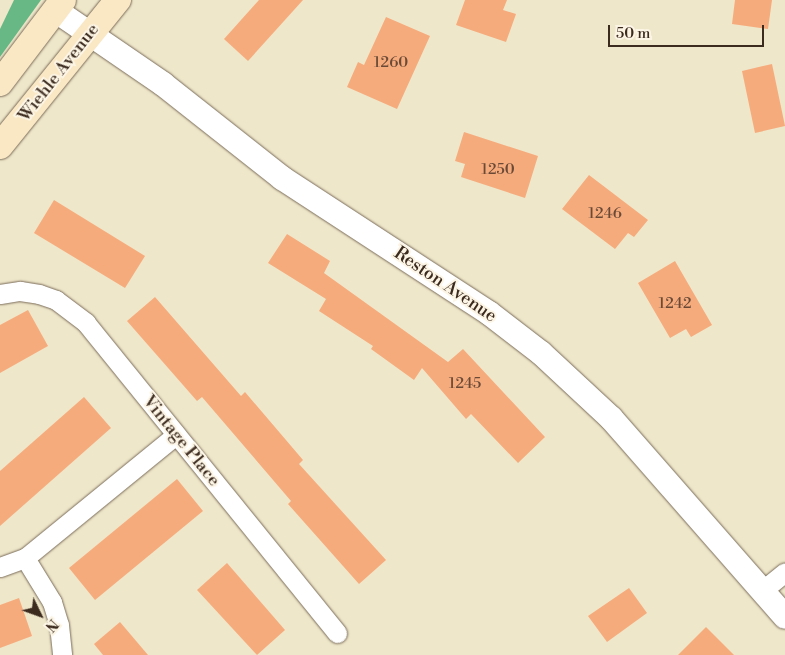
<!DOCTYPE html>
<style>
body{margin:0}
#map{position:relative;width:785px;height:655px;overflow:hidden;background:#efe7ca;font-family:"Libre Bodoni",serif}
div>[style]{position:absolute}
.forest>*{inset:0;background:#67b884}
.building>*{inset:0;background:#f6ab7d}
.roads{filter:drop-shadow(0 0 1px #7a6c5a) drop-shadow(0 0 1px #7a6c5a)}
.minor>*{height:19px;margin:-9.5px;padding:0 9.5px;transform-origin:9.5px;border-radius:9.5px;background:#fff}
.tertiary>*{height:24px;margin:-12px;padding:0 12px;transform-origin:12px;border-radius:12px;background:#fff}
.secondary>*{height:26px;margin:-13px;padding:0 13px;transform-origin:13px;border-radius:13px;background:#fae7c3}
span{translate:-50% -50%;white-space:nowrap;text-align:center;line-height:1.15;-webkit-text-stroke:4px #fcf5e5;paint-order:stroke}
.number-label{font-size:15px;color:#6a4a36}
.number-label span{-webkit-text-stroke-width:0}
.street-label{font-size:18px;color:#3b2a1e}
.north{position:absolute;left:15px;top:590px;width:50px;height:50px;-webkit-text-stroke:4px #fcf5e5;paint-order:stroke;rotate:132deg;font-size:14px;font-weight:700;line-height:20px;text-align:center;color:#3b2a1e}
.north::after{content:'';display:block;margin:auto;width:18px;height:22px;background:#3b2a1e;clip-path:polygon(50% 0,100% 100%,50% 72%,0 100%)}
.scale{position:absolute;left:608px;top:25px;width:156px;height:22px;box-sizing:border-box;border:2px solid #3b2a1e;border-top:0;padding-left:6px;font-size:15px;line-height:18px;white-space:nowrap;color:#3b2a1e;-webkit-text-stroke:4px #fcf5e5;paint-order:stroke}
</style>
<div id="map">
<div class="forest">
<i style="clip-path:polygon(14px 0,41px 0,0 57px,0 29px)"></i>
</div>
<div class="building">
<i style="clip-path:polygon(259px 0,303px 0,248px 61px,224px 39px)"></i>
<i style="clip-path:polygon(465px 0,507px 0,503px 10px,516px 14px,506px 42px,456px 25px)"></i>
<i style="clip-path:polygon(735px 0,772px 0,768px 29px,732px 24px)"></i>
<i style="clip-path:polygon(386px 17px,430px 36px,397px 109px,347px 87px,358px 62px,364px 65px)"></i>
<i style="clip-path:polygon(772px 64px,785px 126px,755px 133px,742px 71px)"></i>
<i style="clip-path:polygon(464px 132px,538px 156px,525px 198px,461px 177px,465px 164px,455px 161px)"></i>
<i style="clip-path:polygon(589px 175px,648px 220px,634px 237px,628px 233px,615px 249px,562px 209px)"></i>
<i style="clip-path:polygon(54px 200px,145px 256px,125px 288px,34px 233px)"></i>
<i style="clip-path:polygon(287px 234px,330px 261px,324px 273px,448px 362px,463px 349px,545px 437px,518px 463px,471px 414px,466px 419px,422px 368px,414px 380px,371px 349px,373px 346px,319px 311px,326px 299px,268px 263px)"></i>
<i style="clip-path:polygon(675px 261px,712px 325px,691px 337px,686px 329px,670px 338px,638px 283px)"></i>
<i style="clip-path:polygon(155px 297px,241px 396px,245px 392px,303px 460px,299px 464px,386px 560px,359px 584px,288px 504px,291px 501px,202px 397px,197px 401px,127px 321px)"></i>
<i style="clip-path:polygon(28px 310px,48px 346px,0 373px,0 325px)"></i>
<i style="clip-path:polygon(84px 397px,111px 428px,0 526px,0 471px)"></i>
<i style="clip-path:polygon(177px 479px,203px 511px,95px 600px,69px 568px)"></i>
<i style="clip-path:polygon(227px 563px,285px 630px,257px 655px,197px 590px)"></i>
<i style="clip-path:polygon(629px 588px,647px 613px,607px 642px,588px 616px)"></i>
<i style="clip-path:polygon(19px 598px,32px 636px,0 648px,0 605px)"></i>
<i style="clip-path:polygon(120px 622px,148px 655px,103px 655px,94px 644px)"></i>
<i style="clip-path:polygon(706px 627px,734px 655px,678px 655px)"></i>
</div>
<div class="roads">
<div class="minor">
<i style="left:0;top:294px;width:20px;rotate:-9deg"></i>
<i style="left:20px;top:291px;width:19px;rotate:9deg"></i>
<i style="left:39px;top:294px;width:18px;rotate:19deg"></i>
<i style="left:56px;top:300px;width:38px;rotate:37deg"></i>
<i style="left:86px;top:323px;width:399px;rotate:51deg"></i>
<i style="left:25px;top:558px;width:52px;rotate:58.5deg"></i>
<i style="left:52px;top:602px;width:24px;rotate:73deg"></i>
<i style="left:59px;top:625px;width:30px;rotate:84deg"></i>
<i style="left:0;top:567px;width:27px;rotate:-20deg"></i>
<i style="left:25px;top:558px;width:195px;rotate:-39.2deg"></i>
<i style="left:763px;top:590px;width:28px;rotate:-39deg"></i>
</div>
<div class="tertiary">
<i style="left:55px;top:10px;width:131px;rotate:34.4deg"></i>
<i style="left:163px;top:84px;width:152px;rotate:38.3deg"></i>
<i style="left:282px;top:178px;width:247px;rotate:33.1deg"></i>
<i style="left:489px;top:313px;width:66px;rotate:37.6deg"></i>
<i style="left:541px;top:353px;width:96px;rotate:42.9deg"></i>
<i style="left:611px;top:418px;width:264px;rotate:48.8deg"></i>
</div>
<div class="secondary">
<i style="left:0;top:83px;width:104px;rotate:-52.8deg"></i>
<i style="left:0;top:146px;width:188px;rotate:-51.1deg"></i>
</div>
</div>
<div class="number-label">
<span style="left:391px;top:63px">1260</span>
<span style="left:498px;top:170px">1250</span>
<span style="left:605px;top:214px">1246</span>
<span style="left:675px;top:304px">1242</span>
<span style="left:465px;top:384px">1245</span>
</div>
<div class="street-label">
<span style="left:59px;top:73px;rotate:-52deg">Wiehle Avenue</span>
<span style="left:445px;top:285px;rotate:34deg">Reston Avenue</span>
<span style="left:181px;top:441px;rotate:51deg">Vintage Place</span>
</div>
<div class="north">N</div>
<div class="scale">50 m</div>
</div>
